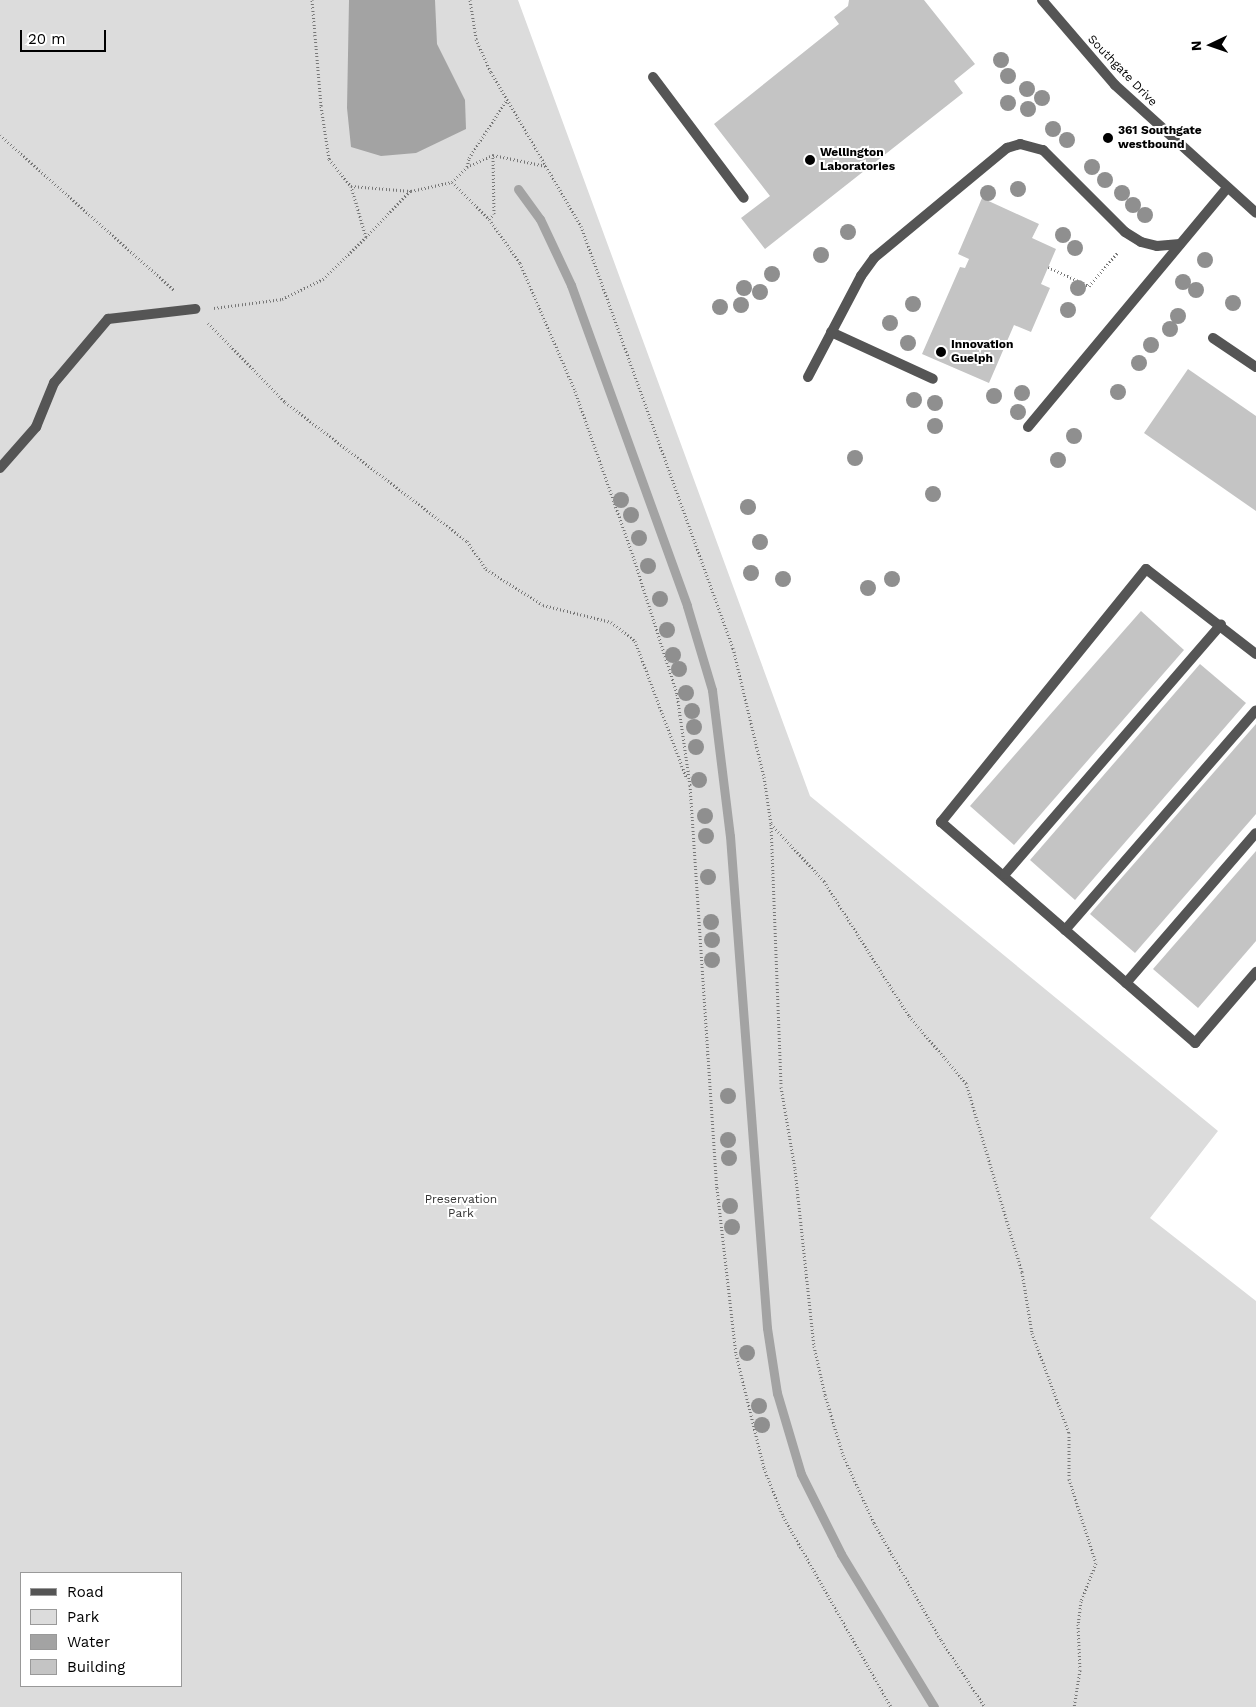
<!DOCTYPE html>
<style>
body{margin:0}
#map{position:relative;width:1256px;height:1707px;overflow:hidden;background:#fff;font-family:"Work Sans",sans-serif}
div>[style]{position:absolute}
.green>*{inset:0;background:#dcdcdc}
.water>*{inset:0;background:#a3a3a3}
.stream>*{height:9px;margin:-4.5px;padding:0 4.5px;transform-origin:4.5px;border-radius:4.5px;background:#a3a3a3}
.building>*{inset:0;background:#c4c4c4}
.path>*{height:3px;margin-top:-1.5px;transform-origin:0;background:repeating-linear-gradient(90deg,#777 0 1px,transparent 0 3.5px)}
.lane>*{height:10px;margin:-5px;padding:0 5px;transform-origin:5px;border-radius:5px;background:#555}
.street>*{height:10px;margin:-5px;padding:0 5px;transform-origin:5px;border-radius:5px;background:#555}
.trees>*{width:16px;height:16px;margin:-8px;border-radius:50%;background:#8f8f8f}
.dots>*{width:14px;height:14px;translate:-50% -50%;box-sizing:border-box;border:2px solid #fff;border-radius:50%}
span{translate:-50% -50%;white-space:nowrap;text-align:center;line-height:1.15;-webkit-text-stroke:4px #fff;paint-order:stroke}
.street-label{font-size:12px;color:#000}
.poi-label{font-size:12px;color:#000;font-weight:700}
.left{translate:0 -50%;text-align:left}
.park-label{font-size:12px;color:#333}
.legend{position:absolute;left:20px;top:1572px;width:162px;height:115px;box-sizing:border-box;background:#fff;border:1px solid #999;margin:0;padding:6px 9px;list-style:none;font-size:15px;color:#000}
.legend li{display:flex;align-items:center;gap:10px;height:25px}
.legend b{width:25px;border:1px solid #999}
.north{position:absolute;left:1186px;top:20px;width:50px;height:50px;-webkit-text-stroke:4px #fff;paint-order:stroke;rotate:267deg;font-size:14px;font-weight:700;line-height:20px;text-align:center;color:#000}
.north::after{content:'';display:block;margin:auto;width:18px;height:22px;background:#000;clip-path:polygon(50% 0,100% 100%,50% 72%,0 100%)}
.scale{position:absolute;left:20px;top:30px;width:86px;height:22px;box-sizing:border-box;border:2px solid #000;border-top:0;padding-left:6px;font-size:15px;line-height:18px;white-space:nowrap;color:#000;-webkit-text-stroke:4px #fff;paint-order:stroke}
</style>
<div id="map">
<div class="green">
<i style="clip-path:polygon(evenodd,0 0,518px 0,810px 796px,1218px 1131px,1150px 1218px,1256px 1301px,1256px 1707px,0 1707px,0 0,21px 1573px,181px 1573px,181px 1686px,21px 1686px,21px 1573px)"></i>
</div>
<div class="water">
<i style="clip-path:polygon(349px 0,435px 0,437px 44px,465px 100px,466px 129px,416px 153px,381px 156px,351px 147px,347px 108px)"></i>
</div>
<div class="stream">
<i style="left:518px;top:189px;width:37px;rotate:54deg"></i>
<i style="left:540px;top:219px;width:73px;rotate:64.8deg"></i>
<i style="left:571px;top:285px;width:341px;rotate:70.1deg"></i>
<i style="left:687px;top:606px;width:88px;rotate:73.4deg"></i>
<i style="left:712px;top:690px;width:147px;rotate:83deg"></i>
<i style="left:730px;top:836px;width:493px;rotate:85.7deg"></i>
<i style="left:767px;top:1328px;width:66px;rotate:81.3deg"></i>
<i style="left:777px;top:1393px;width:84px;rotate:73.5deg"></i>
<i style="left:801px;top:1474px;width:89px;rotate:63.4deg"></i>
<i style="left:841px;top:1554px;width:179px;rotate:58.7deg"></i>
</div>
<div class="building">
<i style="clip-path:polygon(849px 0,924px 0,975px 64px,954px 81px,963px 93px,765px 249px,741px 218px,770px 196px,714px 124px,839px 24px,834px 17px,848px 6px)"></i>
<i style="clip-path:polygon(982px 198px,1039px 224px,1032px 238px,1056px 249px,1041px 284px,1050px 288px,1031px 332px,1014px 325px,989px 383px,922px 354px,960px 267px,965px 268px,969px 259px,958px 254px)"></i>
<i style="clip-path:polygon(1188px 369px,1256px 416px,1256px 511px,1144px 433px)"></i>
<i style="clip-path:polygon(1141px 611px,1184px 650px,1014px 845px,970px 806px)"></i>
<i style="clip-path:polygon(1200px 664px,1246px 703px,1075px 900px,1030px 860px)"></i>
<i style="clip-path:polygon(1256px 724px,1256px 814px,1135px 953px,1090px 914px)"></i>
<i style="clip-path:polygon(1256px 851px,1256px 941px,1198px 1008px,1153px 969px)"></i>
</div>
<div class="path">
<i style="left:312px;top:0;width:106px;rotate:85.1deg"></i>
<i style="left:321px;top:106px;width:54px;rotate:81.4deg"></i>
<i style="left:329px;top:159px;width:35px;rotate:51deg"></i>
<i style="left:351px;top:186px;width:60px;rotate:4.8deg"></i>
<i style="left:411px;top:191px;width:42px;rotate:-12.4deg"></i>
<i style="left:452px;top:182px;width:52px;rotate:45deg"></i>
<i style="left:489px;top:219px;width:54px;rotate:54.8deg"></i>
<i style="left:520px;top:263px;width:139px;rotate:66.7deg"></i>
<i style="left:575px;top:391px;width:178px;rotate:70.6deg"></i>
<i style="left:634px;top:559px;width:142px;rotate:72.3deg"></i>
<i style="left:677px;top:694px;width:92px;rotate:81.9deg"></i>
<i style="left:690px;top:785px;width:404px;rotate:86.2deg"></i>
<i style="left:717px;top:1188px;width:167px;rotate:83.5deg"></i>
<i style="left:736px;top:1354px;width:117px;rotate:76.2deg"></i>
<i style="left:764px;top:1468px;width:52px;rotate:68.4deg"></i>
<i style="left:783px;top:1516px;width:219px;rotate:60.5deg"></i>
<i style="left:470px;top:0;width:39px;rotate:81deg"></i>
<i style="left:476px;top:39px;width:36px;rotate:66deg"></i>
<i style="left:491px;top:72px;width:178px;rotate:59.7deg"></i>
<i style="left:581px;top:226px;width:449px;rotate:70.2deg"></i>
<i style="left:733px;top:648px;width:133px;rotate:76.5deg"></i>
<i style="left:764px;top:777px;width:48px;rotate:81.5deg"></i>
<i style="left:771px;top:824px;width:263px;rotate:87.8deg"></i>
<i style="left:781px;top:1087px;width:83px;rotate:80.3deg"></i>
<i style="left:795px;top:1169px;width:178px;rotate:83.9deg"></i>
<i style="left:814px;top:1346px;width:50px;rotate:77.3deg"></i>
<i style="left:825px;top:1395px;width:63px;rotate:73.3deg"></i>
<i style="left:843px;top:1455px;width:75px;rotate:65.5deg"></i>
<i style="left:874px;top:1523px;width:135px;rotate:60.2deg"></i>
<i style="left:941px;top:1640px;width:80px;rotate:56.7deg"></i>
<i style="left:0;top:135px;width:234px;rotate:41.7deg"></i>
<i style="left:467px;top:167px;width:9px;rotate:-77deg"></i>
<i style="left:469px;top:158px;width:68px;rotate:-57deg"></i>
<i style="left:452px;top:182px;width:21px;rotate:-45deg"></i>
<i style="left:467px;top:167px;width:29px;rotate:-25deg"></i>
<i style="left:493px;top:155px;width:54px;rotate:11.7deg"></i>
<i style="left:489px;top:219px;width:7px;rotate:-45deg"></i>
<i style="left:494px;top:214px;width:59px;rotate:-91deg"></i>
<i style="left:366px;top:237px;width:64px;rotate:-46.3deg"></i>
<i style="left:1048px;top:267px;width:45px;rotate:24.9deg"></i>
<i style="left:1089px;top:286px;width:45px;rotate:-49.5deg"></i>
<i style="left:214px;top:308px;width:69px;rotate:-7.5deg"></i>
<i style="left:282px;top:299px;width:46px;rotate:-26deg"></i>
<i style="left:323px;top:279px;width:60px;rotate:-44.3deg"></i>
<i style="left:366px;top:237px;width:53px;rotate:-106.4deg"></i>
<i style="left:208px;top:323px;width:110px;rotate:45.7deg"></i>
<i style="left:285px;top:402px;width:229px;rotate:37.4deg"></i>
<i style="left:467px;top:541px;width:34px;rotate:56deg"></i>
<i style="left:486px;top:569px;width:67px;rotate:32.3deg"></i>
<i style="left:543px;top:605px;width:70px;rotate:14deg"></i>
<i style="left:611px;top:622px;width:31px;rotate:38deg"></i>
<i style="left:635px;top:641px;width:147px;rotate:69.4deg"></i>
<i style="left:771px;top:824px;width:78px;rotate:47.1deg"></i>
<i style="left:824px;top:881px;width:160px;rotate:57.8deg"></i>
<i style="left:909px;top:1016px;width:88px;rotate:49.6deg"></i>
<i style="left:966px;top:1083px;width:197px;rotate:73.5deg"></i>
<i style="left:1022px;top:1272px;width:62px;rotate:80.7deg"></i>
<i style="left:1032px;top:1333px;width:107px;rotate:69.7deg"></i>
<i style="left:1069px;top:1433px;width:46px;rotate:90deg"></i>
<i style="left:1069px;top:1479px;width:88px;rotate:72.2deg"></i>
<i style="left:1096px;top:1563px;width:41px;rotate:111.5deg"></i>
<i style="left:1081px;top:1601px;width:23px;rotate:97deg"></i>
<i style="left:1078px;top:1624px;width:46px;rotate:87.5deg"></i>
<i style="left:1080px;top:1670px;width:37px;rotate:99deg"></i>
</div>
<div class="lane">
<i style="left:653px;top:77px;width:151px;rotate:53.1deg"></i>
<i style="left:831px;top:332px;width:112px;rotate:24.7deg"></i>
<i style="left:1213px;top:338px;width:52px;rotate:34deg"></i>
<i style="left:808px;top:377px;width:114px;rotate:-62.3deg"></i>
<i style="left:861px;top:276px;width:22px;rotate:-54deg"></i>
<i style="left:874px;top:258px;width:173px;rotate:-39.6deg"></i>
<i style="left:1007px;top:148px;width:14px;rotate:-17deg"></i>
<i style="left:1020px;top:144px;width:24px;rotate:15deg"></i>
<i style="left:1043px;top:150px;width:116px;rotate:45deg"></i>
<i style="left:1125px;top:232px;width:19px;rotate:32deg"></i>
<i style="left:1141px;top:242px;width:16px;rotate:14deg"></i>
<i style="left:1157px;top:246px;width:23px;rotate:-5deg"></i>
<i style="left:1028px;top:427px;width:311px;rotate:-50.2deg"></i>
<i style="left:1256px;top:654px;width:139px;rotate:-142.3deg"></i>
<i style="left:1146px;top:569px;width:326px;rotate:129deg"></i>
<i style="left:941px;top:822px;width:337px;rotate:41deg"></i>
<i style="left:1195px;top:1043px;width:94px;rotate:-49.3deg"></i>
<i style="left:1005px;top:874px;width:330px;rotate:-49.1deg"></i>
<i style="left:1065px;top:930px;width:291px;rotate:-49deg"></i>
<i style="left:1126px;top:983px;width:198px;rotate:-49.1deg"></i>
</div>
<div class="street">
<i style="left:1042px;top:0;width:112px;rotate:49.3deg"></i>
<i style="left:1115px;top:85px;width:190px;rotate:42.2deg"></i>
<i style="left:0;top:468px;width:55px;rotate:-48.7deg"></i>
<i style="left:36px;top:427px;width:48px;rotate:-67.8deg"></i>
<i style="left:54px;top:383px;width:84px;rotate:-49.8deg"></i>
<i style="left:108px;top:319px;width:88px;rotate:-6.6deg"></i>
</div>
<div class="trees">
<i style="left:1001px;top:60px"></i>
<i style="left:1008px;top:76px"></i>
<i style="left:1027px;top:89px"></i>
<i style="left:1042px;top:98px"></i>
<i style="left:1008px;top:103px"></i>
<i style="left:1028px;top:109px"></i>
<i style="left:1053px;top:129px"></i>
<i style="left:1067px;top:140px"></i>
<i style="left:1092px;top:167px"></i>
<i style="left:1105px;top:180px"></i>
<i style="left:1018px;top:189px"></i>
<i style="left:988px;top:193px"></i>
<i style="left:1122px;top:193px"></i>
<i style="left:1133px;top:205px"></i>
<i style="left:1145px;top:215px"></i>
<i style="left:848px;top:232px"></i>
<i style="left:1063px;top:235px"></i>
<i style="left:1075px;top:248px"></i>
<i style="left:821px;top:255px"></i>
<i style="left:1205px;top:260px"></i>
<i style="left:772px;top:274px"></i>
<i style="left:1183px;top:282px"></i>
<i style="left:744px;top:288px"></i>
<i style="left:1078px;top:288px"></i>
<i style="left:1196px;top:290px"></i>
<i style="left:760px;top:292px"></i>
<i style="left:1233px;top:303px"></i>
<i style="left:913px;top:304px"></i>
<i style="left:741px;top:305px"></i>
<i style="left:720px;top:307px"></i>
<i style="left:1068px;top:310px"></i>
<i style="left:1178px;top:316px"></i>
<i style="left:890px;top:323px"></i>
<i style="left:1170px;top:329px"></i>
<i style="left:908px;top:343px"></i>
<i style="left:1151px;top:345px"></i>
<i style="left:1139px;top:363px"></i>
<i style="left:1118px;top:392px"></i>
<i style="left:1022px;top:393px"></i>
<i style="left:994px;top:396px"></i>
<i style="left:914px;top:400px"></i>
<i style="left:935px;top:403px"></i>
<i style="left:1018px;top:412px"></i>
<i style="left:935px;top:426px"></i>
<i style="left:1074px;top:436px"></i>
<i style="left:855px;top:458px"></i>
<i style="left:1058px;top:460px"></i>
<i style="left:933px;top:494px"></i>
<i style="left:621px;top:500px"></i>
<i style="left:748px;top:507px"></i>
<i style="left:631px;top:515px"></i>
<i style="left:639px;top:538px"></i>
<i style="left:760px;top:542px"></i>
<i style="left:648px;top:566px"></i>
<i style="left:751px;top:573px"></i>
<i style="left:783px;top:579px"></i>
<i style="left:892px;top:579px"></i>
<i style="left:868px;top:588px"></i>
<i style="left:660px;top:599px"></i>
<i style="left:667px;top:630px"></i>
<i style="left:673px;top:655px"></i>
<i style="left:679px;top:669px"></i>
<i style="left:686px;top:693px"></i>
<i style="left:692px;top:711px"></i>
<i style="left:694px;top:727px"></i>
<i style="left:696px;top:747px"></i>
<i style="left:699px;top:780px"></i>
<i style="left:705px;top:816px"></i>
<i style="left:706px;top:836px"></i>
<i style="left:708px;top:877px"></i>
<i style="left:711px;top:922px"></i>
<i style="left:712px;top:940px"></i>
<i style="left:712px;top:960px"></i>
<i style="left:728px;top:1096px"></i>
<i style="left:728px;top:1140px"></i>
<i style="left:729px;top:1158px"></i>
<i style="left:730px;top:1206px"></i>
<i style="left:732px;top:1227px"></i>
<i style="left:747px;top:1353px"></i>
<i style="left:759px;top:1406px"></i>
<i style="left:762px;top:1425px"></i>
</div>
<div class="dots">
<i style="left:1108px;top:138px;background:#000"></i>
<i style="left:810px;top:160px;background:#000"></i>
<i style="left:941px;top:352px;background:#000"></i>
</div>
<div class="street-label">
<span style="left:1122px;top:71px;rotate:46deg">Southgate Drive</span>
</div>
<div class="poi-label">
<span class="left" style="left:1118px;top:138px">361 Southgate<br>westbound</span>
<span class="left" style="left:820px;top:160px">Wellington<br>Laboratories</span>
<span class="left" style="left:951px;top:352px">Innovation<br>Guelph</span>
</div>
<div class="park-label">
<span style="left:461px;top:1207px">Preservation<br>Park</span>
</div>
<ul class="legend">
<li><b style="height:6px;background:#555"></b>Road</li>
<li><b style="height:14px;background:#dcdcdc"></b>Park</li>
<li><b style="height:14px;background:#a3a3a3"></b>Water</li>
<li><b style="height:14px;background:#c4c4c4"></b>Building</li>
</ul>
<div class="north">N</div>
<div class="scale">20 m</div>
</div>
